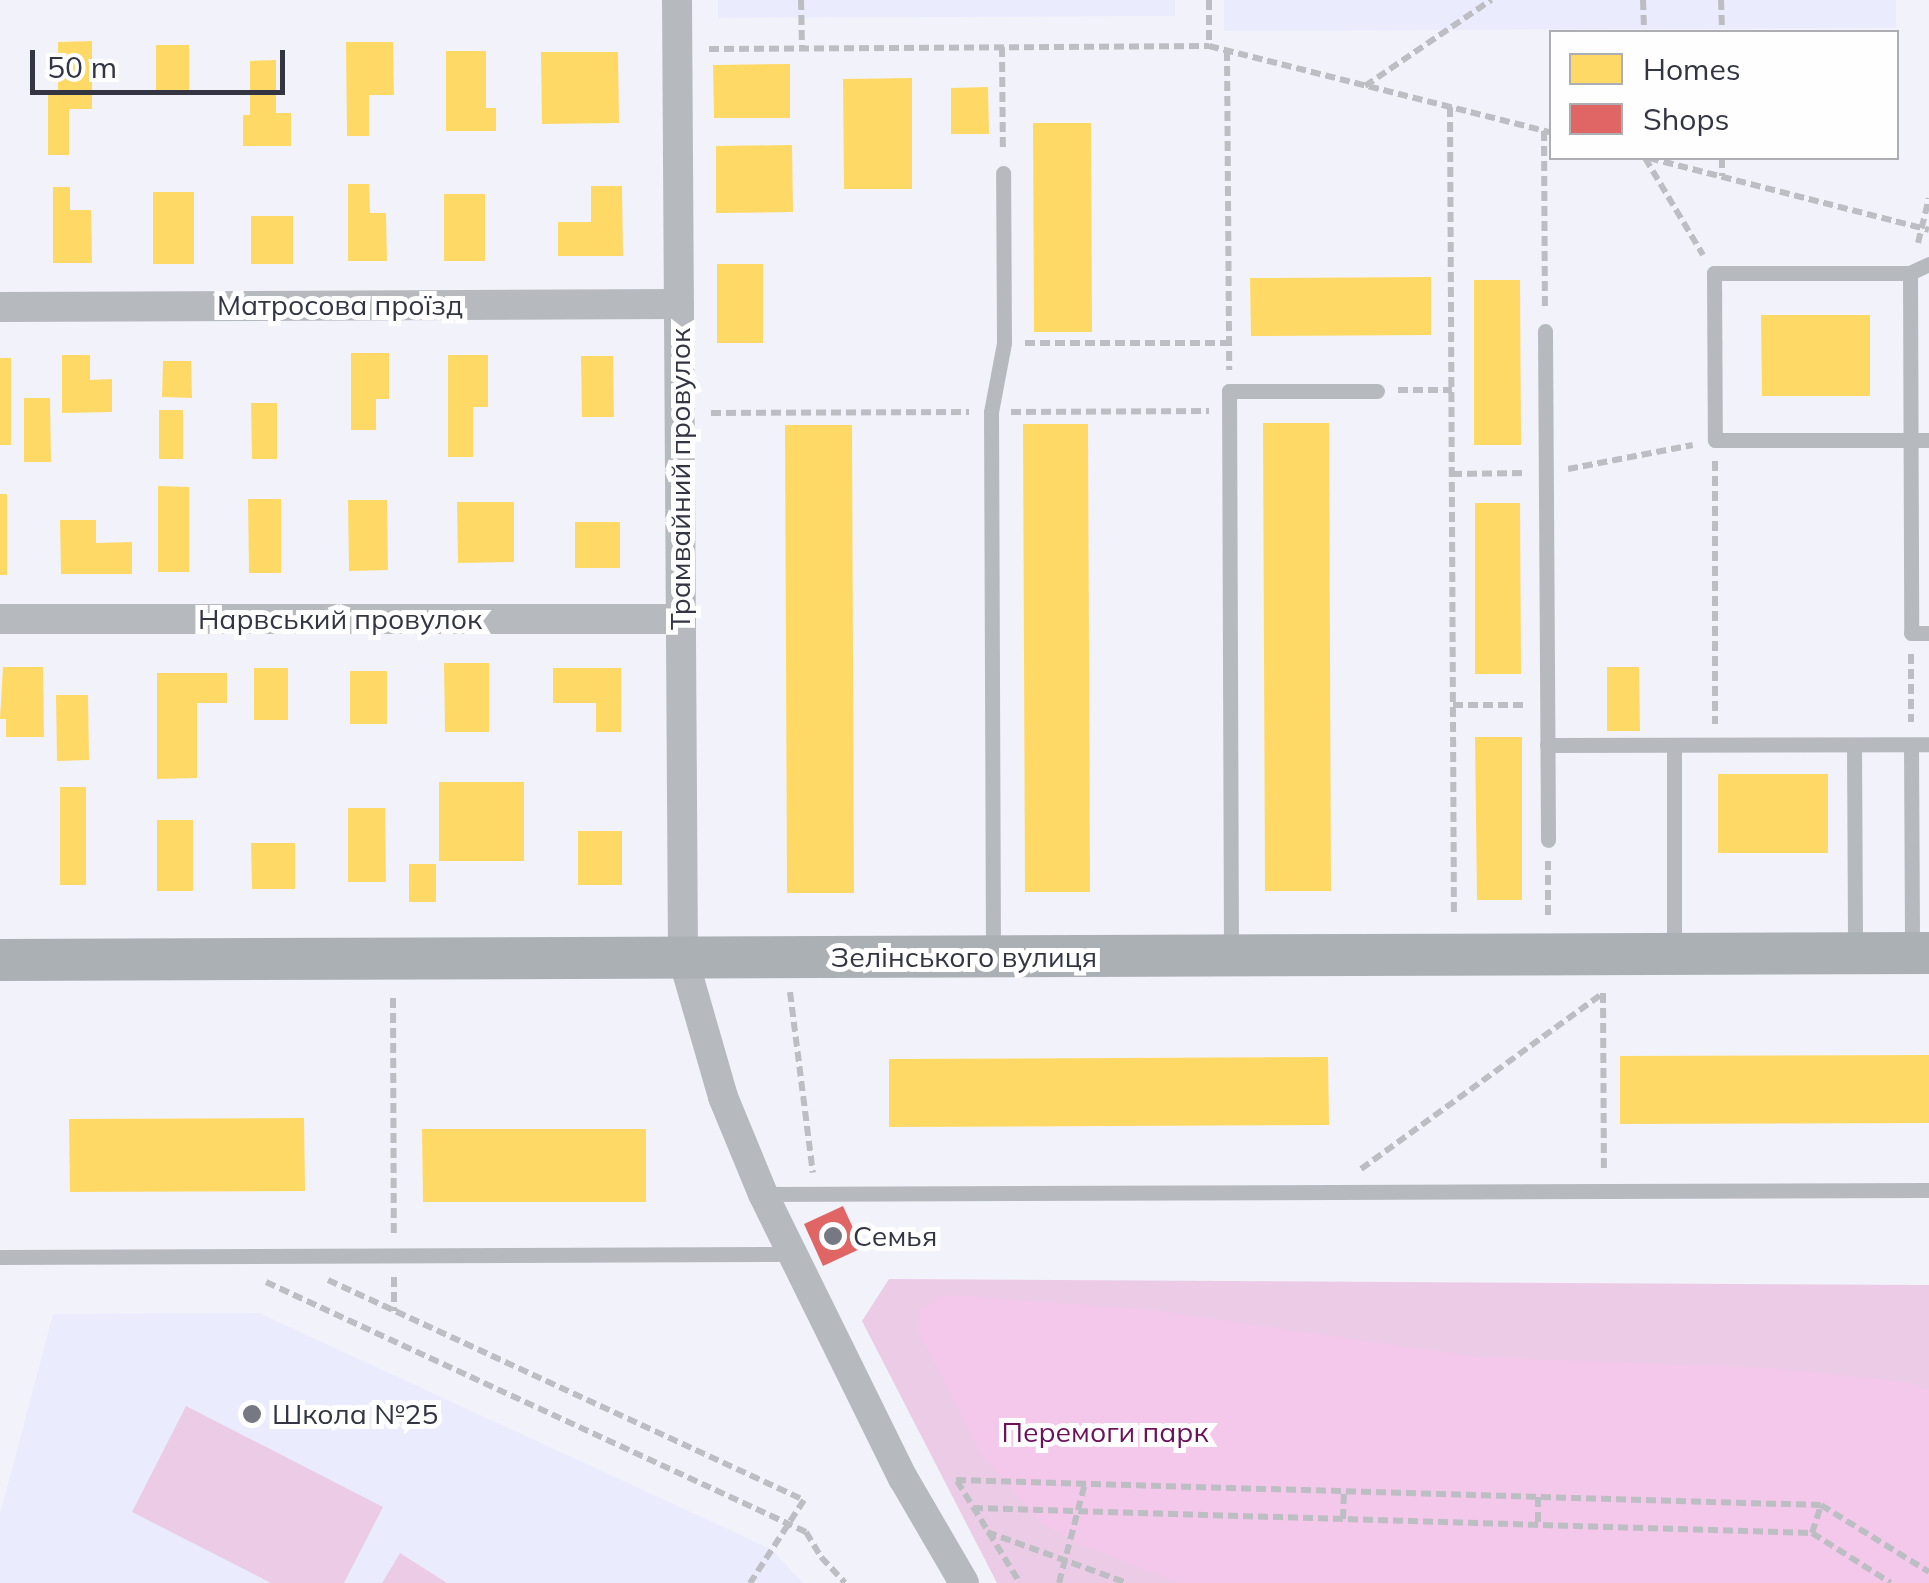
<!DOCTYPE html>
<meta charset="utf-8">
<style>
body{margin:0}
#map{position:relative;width:1929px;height:1583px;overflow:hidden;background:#f2f3fa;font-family:Mulish,sans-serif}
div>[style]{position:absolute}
.built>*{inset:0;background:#eaecfd}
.green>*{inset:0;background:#eccbe6}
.forest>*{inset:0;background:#f3c8ea}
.homes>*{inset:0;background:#ffd966}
.shops>*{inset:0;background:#e06666}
.path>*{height:6px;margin-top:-3px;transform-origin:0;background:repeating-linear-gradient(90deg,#bcbec3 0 10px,transparent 0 15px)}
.lane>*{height:15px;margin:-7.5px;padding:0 7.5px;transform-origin:7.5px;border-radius:7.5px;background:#b6babf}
.street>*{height:30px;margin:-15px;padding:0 15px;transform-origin:15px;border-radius:15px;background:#b6babf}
.secondary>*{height:42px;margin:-21px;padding:0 21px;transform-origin:21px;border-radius:21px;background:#abb0b5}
.dots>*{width:28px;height:28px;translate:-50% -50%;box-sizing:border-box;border:5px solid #fefefe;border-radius:50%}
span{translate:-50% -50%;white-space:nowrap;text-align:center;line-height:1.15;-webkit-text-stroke:10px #fefefe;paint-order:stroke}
.street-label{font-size:28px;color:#333542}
.poi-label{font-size:28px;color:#333542}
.left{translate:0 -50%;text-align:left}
.park-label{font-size:28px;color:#6d125a}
.legend{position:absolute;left:1549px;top:30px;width:350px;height:130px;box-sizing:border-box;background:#fefefe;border:2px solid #adaeb3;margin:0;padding:12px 18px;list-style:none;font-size:30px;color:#333542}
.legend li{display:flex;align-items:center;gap:20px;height:50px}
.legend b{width:50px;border:2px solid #adaeb3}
.scale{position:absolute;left:30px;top:50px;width:255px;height:45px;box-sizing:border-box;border:5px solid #333542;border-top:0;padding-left:12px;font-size:30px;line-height:35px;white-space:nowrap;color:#333542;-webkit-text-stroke:8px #fefefe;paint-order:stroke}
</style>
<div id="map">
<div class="built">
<i style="clip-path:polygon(718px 0,1175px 0,1175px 16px,718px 18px)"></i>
<i style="clip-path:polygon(1224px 0,1896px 0,1896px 28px,1224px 31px)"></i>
<i style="clip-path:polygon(259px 1313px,771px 1549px,803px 1583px,0 1583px,0 1514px,53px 1314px)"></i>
</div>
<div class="green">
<i style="clip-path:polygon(889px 1279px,1929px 1285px,1929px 1583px,997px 1583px,862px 1321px)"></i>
<i style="clip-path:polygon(186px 1406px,383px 1507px,344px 1583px,271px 1583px,132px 1512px)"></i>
<i style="clip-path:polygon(400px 1553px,447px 1583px,382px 1583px)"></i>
</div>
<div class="forest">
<i style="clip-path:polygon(954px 1295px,1152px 1310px,1479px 1357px,1771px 1368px,1906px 1382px,1929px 1390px,1929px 1583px,1179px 1583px,1075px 1542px,1041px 1523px,982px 1455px,918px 1331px,920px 1310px,938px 1297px)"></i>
</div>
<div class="homes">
<i style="clip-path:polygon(92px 41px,92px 109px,69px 109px,69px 155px,48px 155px,48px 95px,58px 95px,58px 42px)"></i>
<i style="clip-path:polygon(346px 42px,393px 42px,394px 95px,369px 95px,369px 136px,347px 136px)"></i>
<i style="clip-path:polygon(156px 45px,189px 45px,189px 93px,156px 93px)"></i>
<i style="clip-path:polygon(446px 51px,486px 51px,486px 108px,496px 108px,496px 131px,446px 131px)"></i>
<i style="clip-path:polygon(541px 52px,618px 52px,619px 123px,542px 124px)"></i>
<i style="clip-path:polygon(276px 60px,276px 113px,291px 113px,291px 146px,243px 146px,243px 115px,250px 115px,250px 61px)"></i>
<i style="clip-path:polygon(790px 64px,790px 118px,714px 118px,713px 65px)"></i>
<i style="clip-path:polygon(912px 78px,912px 189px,844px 189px,843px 79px)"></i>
<i style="clip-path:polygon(988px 87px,989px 134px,951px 134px,951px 88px)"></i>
<i style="clip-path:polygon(1033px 123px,1091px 123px,1092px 332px,1034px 332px)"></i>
<i style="clip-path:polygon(792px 145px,793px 212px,716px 213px,716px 146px)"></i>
<i style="clip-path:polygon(348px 184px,369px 184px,370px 213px,386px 213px,387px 261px,348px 261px)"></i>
<i style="clip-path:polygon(591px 186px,622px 186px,623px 256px,558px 256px,558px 222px,591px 222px)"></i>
<i style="clip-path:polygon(53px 187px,70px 187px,70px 210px,91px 210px,92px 263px,53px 263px)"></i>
<i style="clip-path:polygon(153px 192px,194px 192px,194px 264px,153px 264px)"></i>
<i style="clip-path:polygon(444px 194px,485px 194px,485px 261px,444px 261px)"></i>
<i style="clip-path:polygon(251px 216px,293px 216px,293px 264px,251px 264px)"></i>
<i style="clip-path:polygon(717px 264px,763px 264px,763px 343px,717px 343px)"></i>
<i style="clip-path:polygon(1431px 277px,1431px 335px,1251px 336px,1250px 278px)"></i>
<i style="clip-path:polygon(1474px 280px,1520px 280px,1521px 445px,1474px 445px)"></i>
<i style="clip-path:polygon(1761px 315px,1870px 315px,1870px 396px,1762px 396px)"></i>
<i style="clip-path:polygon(351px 353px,389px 353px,389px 399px,376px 399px,376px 430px,351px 430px)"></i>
<i style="clip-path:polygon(62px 355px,90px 355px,90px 380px,112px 379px,112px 412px,62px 413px)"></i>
<i style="clip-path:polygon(448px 355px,488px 355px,488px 407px,473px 407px,473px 457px,448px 457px)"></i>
<i style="clip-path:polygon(581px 356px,613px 356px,614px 417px,582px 417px)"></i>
<i style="clip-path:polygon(0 358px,11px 358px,11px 445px,0 445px)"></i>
<i style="clip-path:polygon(163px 361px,191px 361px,192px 398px,162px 397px)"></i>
<i style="clip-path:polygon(24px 398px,50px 398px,51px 462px,24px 462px)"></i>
<i style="clip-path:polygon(251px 403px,277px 403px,277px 459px,252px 459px)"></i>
<i style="clip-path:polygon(159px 410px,183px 410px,183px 459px,159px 459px)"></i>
<i style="clip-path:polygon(1263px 423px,1329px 423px,1331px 891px,1265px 891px)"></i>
<i style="clip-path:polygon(1023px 424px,1088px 424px,1090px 892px,1025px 892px)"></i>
<i style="clip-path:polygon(785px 425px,852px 425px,854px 893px,787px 893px)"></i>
<i style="clip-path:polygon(158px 486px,189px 487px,189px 572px,158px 572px)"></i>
<i style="clip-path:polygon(0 494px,7px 494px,7px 575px,0 575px)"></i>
<i style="clip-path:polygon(248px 499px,281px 499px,281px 573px,249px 573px)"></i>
<i style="clip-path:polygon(348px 500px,387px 500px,388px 570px,349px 571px)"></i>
<i style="clip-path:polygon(457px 502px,514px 502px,514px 562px,458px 563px)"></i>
<i style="clip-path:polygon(1475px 503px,1520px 503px,1521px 674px,1475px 674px)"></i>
<i style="clip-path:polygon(60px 520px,96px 520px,96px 543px,132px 542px,132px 574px,61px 574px)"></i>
<i style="clip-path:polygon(575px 522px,620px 522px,620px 568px,575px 568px)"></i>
<i style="clip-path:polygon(444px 663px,489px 663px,489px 732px,445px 732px)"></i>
<i style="clip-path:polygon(3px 667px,43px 667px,44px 737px,6px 737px,6px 719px,0 719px)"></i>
<i style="clip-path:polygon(1607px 667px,1639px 667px,1640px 731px,1607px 731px)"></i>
<i style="clip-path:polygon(254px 668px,288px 668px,288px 720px,254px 720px)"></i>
<i style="clip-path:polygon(553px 668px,621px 668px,621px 732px,596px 732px,596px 703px,553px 703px)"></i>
<i style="clip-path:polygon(350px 671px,387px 671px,387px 724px,350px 724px)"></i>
<i style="clip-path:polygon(157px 673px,227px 673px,227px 703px,197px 703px,197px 778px,157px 779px)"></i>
<i style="clip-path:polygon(56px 695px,88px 695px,89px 760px,57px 761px)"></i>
<i style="clip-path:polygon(1475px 737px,1522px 737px,1522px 900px,1477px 900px)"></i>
<i style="clip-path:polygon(1718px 774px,1828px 774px,1828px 853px,1718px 853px)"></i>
<i style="clip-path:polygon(439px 782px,524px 782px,524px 861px,439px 861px)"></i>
<i style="clip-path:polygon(60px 787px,86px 787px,86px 885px,60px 885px)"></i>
<i style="clip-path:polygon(348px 808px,385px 808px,386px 882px,348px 882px)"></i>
<i style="clip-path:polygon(157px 820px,193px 820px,193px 891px,157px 891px)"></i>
<i style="clip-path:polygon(578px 831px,622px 831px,622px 885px,578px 885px)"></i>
<i style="clip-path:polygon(251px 843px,295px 843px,295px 889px,252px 889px)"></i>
<i style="clip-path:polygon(409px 864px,436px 864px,436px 902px,409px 902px)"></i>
<i style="clip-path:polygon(1929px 1055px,1929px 1123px,1620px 1124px,1620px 1056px)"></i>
<i style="clip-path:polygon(1328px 1057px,1329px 1125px,889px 1127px,889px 1059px)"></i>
<i style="clip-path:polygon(304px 1118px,305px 1191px,70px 1192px,69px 1119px)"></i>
<i style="clip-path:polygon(422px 1129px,646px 1129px,646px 1202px,423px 1202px)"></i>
</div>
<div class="shops">
<i style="clip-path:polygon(843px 1206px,862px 1248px,823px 1266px,804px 1224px)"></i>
</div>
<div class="path">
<i style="left:801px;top:0;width:48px;rotate:88.8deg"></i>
<i style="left:1209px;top:0;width:46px;rotate:90deg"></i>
<i style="left:1643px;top:0;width:32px;rotate:88deg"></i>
<i style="left:1721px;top:0;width:32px;rotate:88deg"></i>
<i style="left:1002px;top:47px;width:105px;rotate:89.5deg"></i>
<i style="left:709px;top:49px;width:500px;rotate:-0.34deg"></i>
<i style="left:1209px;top:46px;width:354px;rotate:14.2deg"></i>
<i style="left:1227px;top:51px;width:319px;rotate:89.6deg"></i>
<i style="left:1365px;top:86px;width:153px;rotate:-34.3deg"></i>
<i style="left:1450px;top:107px;width:808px;rotate:89.72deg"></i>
<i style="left:1544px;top:131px;width:179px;rotate:89.7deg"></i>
<i style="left:1645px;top:158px;width:113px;rotate:59.1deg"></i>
<i style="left:1649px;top:158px;width:289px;rotate:14.4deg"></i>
<i style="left:1722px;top:158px;width:18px;rotate:90deg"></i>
<i style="left:1918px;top:243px;width:46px;rotate:-76.3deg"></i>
<i style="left:1025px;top:343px;width:204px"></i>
<i style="left:1398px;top:390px;width:54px"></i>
<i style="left:1011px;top:412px;width:198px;rotate:-0.3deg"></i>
<i style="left:711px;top:413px;width:258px;rotate:-0.2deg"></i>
<i style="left:1715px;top:461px;width:263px;rotate:90deg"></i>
<i style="left:1568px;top:469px;width:127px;rotate:-10.9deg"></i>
<i style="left:1452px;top:474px;width:74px;rotate:-0.8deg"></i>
<i style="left:1911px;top:654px;width:68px;rotate:90deg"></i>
<i style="left:1453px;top:705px;width:74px"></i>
<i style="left:1548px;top:915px;width:54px;rotate:-90deg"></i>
<i style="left:790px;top:992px;width:182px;rotate:82.8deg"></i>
<i style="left:1603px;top:993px;width:177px;rotate:89.7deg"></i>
<i style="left:393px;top:998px;width:236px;rotate:89.8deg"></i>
<i style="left:1361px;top:1169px;width:299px;rotate:-36deg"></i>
<i style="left:394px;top:1277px;width:34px;rotate:90deg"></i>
<i style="left:328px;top:1280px;width:524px;rotate:24.81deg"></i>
<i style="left:804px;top:1500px;width:99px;rotate:123deg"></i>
<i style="left:266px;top:1282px;width:595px;rotate:24.84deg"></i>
<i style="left:806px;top:1532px;width:29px;rotate:59deg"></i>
<i style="left:821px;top:1557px;width:35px;rotate:47deg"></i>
<i style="left:956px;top:1480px;width:865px;rotate:1.66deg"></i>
<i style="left:1821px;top:1505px;width:127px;rotate:31.8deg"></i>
<i style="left:957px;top:1481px;width:120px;rotate:58.3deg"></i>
<i style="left:1538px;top:1497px;width:28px;rotate:90deg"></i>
<i style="left:973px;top:1508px;width:839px;rotate:1.71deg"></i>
<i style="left:1812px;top:1533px;width:93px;rotate:32.3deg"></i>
<i style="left:1343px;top:1519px;width:28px;rotate:-88deg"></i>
<i style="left:987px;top:1532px;width:149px;rotate:20deg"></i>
<i style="left:1812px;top:1533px;width:28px;rotate:-72deg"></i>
<i style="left:1059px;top:1583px;width:103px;rotate:-75.4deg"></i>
</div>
<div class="lane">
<i style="left:1929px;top:264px;width:21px;rotate:155deg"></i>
<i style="left:1910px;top:273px;width:196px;rotate:180deg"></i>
<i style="left:1714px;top:273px;width:167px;rotate:89.7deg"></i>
<i style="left:1715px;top:440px;width:214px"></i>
<i style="left:1910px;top:273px;width:360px;rotate:89.8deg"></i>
<i style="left:1911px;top:633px;width:18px"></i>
<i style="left:1545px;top:331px;width:509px;rotate:89.66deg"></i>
<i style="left:1547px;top:745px;width:382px;rotate:-0.1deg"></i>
<i style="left:1674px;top:745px;width:206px;rotate:90deg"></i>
<i style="left:1854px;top:745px;width:206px;rotate:89.7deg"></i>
<i style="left:1911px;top:745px;width:206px;rotate:89.7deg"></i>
<i style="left:1231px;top:951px;width:560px;rotate:-90.2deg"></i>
<i style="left:1229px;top:391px;width:148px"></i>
<i style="left:993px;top:952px;width:540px;rotate:-90.21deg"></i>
<i style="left:991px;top:412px;width:70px;rotate:-79.3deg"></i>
<i style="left:1004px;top:343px;width:170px;rotate:-90.3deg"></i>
<i style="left:763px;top:1194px;width:1166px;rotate:-0.2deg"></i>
<i style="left:0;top:1257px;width:792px;rotate:-0.22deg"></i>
</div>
<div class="street">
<i style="left:677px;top:0;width:958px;rotate:89.64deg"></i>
<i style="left:683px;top:958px;width:145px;rotate:73.9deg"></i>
<i style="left:723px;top:1097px;width:105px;rotate:67.6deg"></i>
<i style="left:763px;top:1194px;width:317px;rotate:63.8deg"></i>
<i style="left:903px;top:1478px;width:121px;rotate:59.8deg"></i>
<i style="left:0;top:307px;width:679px;rotate:-0.25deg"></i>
<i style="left:0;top:619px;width:681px"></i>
</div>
<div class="secondary">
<i style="left:0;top:960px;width:1929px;rotate:-0.21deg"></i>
</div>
<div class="dots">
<i style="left:833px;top:1236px;background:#767882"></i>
<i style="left:252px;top:1414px;background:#767882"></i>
</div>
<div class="street-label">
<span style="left:340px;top:305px">Матросова проїзд</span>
<span style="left:680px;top:479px;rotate:-90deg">Трамвайний провулок</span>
<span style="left:340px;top:619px">Нарвський провулок</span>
<span style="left:964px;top:957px">Зелінського вулиця</span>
</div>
<div class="poi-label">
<span class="left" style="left:853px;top:1236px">Семья</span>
<span class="left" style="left:272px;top:1414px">Школа №25</span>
</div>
<div class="park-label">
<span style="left:1105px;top:1432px">Перемоги парк</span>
</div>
<ul class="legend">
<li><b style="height:28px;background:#ffd966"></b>Homes</li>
<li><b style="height:28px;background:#e06666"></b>Shops</li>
</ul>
<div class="scale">50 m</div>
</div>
